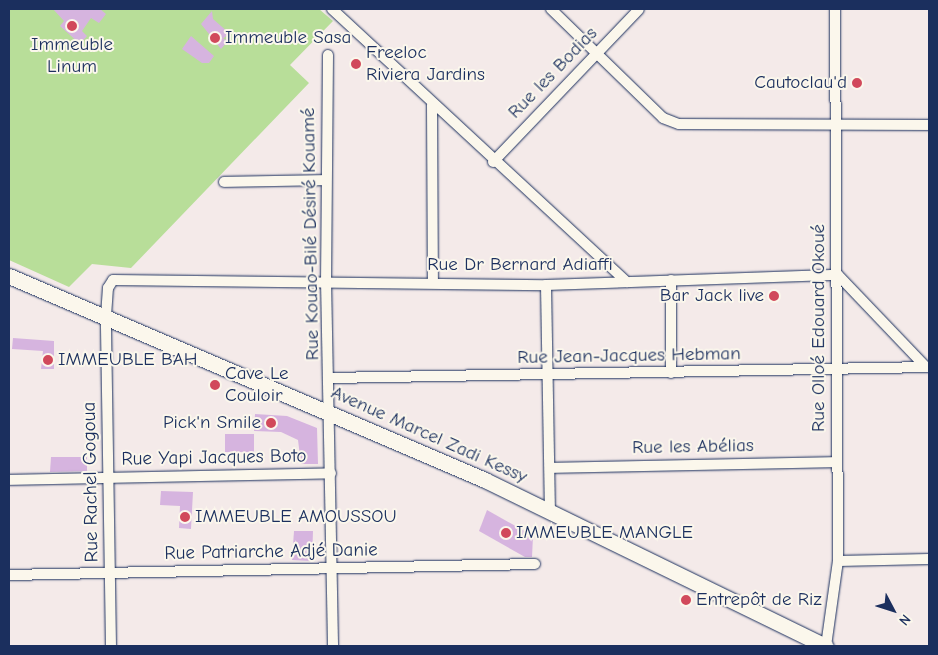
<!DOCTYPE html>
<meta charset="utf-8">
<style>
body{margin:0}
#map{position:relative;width:938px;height:655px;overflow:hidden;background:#f4eae9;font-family:"Comic Neue",sans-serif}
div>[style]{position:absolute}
.green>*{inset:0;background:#b8de99}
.building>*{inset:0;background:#d6b4df}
.roads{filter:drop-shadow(0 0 1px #1b2f5e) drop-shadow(0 0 1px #1b2f5e)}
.street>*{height:10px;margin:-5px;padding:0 5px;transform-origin:5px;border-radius:5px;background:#fbf7ec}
.secondary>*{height:15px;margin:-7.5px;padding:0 7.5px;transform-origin:7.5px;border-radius:7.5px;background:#fbf7ec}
.dots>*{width:14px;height:14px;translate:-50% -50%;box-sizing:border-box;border:2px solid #fbf7ec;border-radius:50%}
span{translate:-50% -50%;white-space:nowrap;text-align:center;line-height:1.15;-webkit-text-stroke:4px #fbf7ec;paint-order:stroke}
.poi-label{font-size:19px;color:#1b2f5e}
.left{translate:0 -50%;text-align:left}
.right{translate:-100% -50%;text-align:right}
.street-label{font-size:19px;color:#1b2f5e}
.frame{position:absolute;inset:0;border:10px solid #1b2f5e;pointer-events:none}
.north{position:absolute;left:868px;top:585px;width:50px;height:50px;-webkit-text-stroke:4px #fbf7ec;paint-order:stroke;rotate:130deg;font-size:14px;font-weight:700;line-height:20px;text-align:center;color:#1b2f5e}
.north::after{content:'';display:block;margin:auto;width:18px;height:22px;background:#1b2f5e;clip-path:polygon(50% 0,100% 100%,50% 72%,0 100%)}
</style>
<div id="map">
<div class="green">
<i style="clip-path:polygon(9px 9px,319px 9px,333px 21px,290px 65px,309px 83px,131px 268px,92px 264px,69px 287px,9px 260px)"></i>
</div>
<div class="building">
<i style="clip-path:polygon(53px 9px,100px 9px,106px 14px,99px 23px,91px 18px,82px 31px,87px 36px,80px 44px,60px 26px,64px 21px)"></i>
<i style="clip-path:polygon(212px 11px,213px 19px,229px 33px,223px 39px,229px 40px,221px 49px,201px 24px)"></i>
<i style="clip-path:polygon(191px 36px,214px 56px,209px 63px,202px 63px,182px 49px)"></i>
<i style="clip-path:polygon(13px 338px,54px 341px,54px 369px,41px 369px,43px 351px,12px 349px)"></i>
<i style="clip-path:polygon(255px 414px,287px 416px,317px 428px,318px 464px,301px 464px,298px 440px,281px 432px,254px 431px)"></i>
<i style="clip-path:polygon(225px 434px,254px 434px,254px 452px,225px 452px)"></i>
<i style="clip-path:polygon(51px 457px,87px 457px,87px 471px,50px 472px)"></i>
<i style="clip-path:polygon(161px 491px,193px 492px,191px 529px,179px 528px,180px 506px,160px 505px)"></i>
<i style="clip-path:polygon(487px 510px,533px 536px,532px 557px,525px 557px,479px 531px)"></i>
<i style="clip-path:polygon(294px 531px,313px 531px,312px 561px,292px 560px)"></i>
</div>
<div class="roads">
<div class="street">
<i style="left:332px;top:9px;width:402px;rotate:42.8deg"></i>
<i style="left:551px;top:9px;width:156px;rotate:44.2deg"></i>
<i style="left:663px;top:118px;width:17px;rotate:21deg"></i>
<i style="left:679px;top:124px;width:250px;rotate:0.2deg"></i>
<i style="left:328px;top:55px;width:225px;rotate:90.5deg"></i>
<i style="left:326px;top:280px;width:366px;rotate:88.9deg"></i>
<i style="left:432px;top:105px;width:177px;rotate:89.7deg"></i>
<i style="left:493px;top:162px;width:211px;rotate:-46.3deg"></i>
<i style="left:224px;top:182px;width:101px;rotate:-1.1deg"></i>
<i style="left:671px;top:280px;width:93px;rotate:90deg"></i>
<i style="left:546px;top:285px;width:226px;rotate:89deg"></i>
<i style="left:330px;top:378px;width:598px;rotate:-1.05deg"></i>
<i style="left:550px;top:468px;width:287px;rotate:-1.2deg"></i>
<i style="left:9px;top:480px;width:322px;rotate:-1.2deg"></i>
<i style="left:838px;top:561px;width:91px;rotate:-1.3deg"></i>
<i style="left:9px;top:575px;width:526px;rotate:-1.2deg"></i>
<i style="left:111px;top:646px;width:330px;rotate:-90.9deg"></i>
<i style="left:106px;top:316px;width:28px;rotate:-86deg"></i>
<i style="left:108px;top:288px;width:9px;rotate:-58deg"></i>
<i style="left:113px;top:280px;width:433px;rotate:0.7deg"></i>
<i style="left:546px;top:285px;width:292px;rotate:-2deg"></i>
<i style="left:838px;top:275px;width:126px;rotate:46.3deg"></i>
<i style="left:826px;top:646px;width:86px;rotate:-82deg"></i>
<i style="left:838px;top:561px;width:552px;rotate:-90.31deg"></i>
</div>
<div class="secondary">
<i style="left:9px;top:276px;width:518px;rotate:23.2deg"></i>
<i style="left:485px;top:480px;width:379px;rotate:26deg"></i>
</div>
</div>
<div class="dots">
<i style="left:72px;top:26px;background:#d1495b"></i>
<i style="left:215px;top:38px;background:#d1495b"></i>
<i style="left:356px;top:64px;background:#d1495b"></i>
<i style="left:857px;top:83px;background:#d1495b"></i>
<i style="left:774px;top:296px;background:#d1495b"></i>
<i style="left:48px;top:360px;background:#d1495b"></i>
<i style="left:215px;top:385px;background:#d1495b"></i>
<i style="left:271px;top:423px;background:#d1495b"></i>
<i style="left:185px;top:517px;background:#d1495b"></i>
<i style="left:506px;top:533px;background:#d1495b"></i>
<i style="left:686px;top:600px;background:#d1495b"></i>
</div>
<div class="poi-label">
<span class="left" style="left:225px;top:38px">Immeuble Sasa</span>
<span style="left:72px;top:56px">Immeuble<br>Linum</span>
<span class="left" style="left:366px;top:64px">Freeloc<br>Riviera Jardins</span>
<span class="right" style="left:847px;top:83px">Cautoclau'd</span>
<span class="right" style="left:764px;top:296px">Bar Jack live</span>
<span class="left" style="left:58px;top:360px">IMMEUBLE BAH</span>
<span class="left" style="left:225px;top:385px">Cave Le<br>Couloir</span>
<span class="right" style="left:261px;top:423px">Pick'n Smile</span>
<span class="left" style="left:195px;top:517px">IMMEUBLE AMOUSSOU</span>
<span class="left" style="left:516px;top:533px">IMMEUBLE MANGLE</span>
<span class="left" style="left:696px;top:600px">Entrepôt de Riz</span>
</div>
<div class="street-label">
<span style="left:553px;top:73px;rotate:-46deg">Rue les Bodias</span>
<span style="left:311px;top:234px;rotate:-91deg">Rue Kouao-Bilé Désiré Kouamé</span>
<span style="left:520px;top:265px">Rue Dr Bernard Adiaffi</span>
<span style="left:819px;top:328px;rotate:-90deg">Rue Olloé Edouard Okoué</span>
<span style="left:629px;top:356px;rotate:-1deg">Rue Jean-Jacques Hebman</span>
<span style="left:429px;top:435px;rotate:24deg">Avenue Marcel Zadi Kessy</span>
<span style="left:693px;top:447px;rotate:-1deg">Rue les Abélias</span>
<span style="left:214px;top:458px;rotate:-1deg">Rue Yapi Jacques Boto</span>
<span style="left:91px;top:482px;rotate:-91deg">Rue Rachel Gogoua</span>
<span style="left:271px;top:552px;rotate:-1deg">Rue Patriarche Adjé Danie</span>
</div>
<div class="frame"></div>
<div class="north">N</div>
</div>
